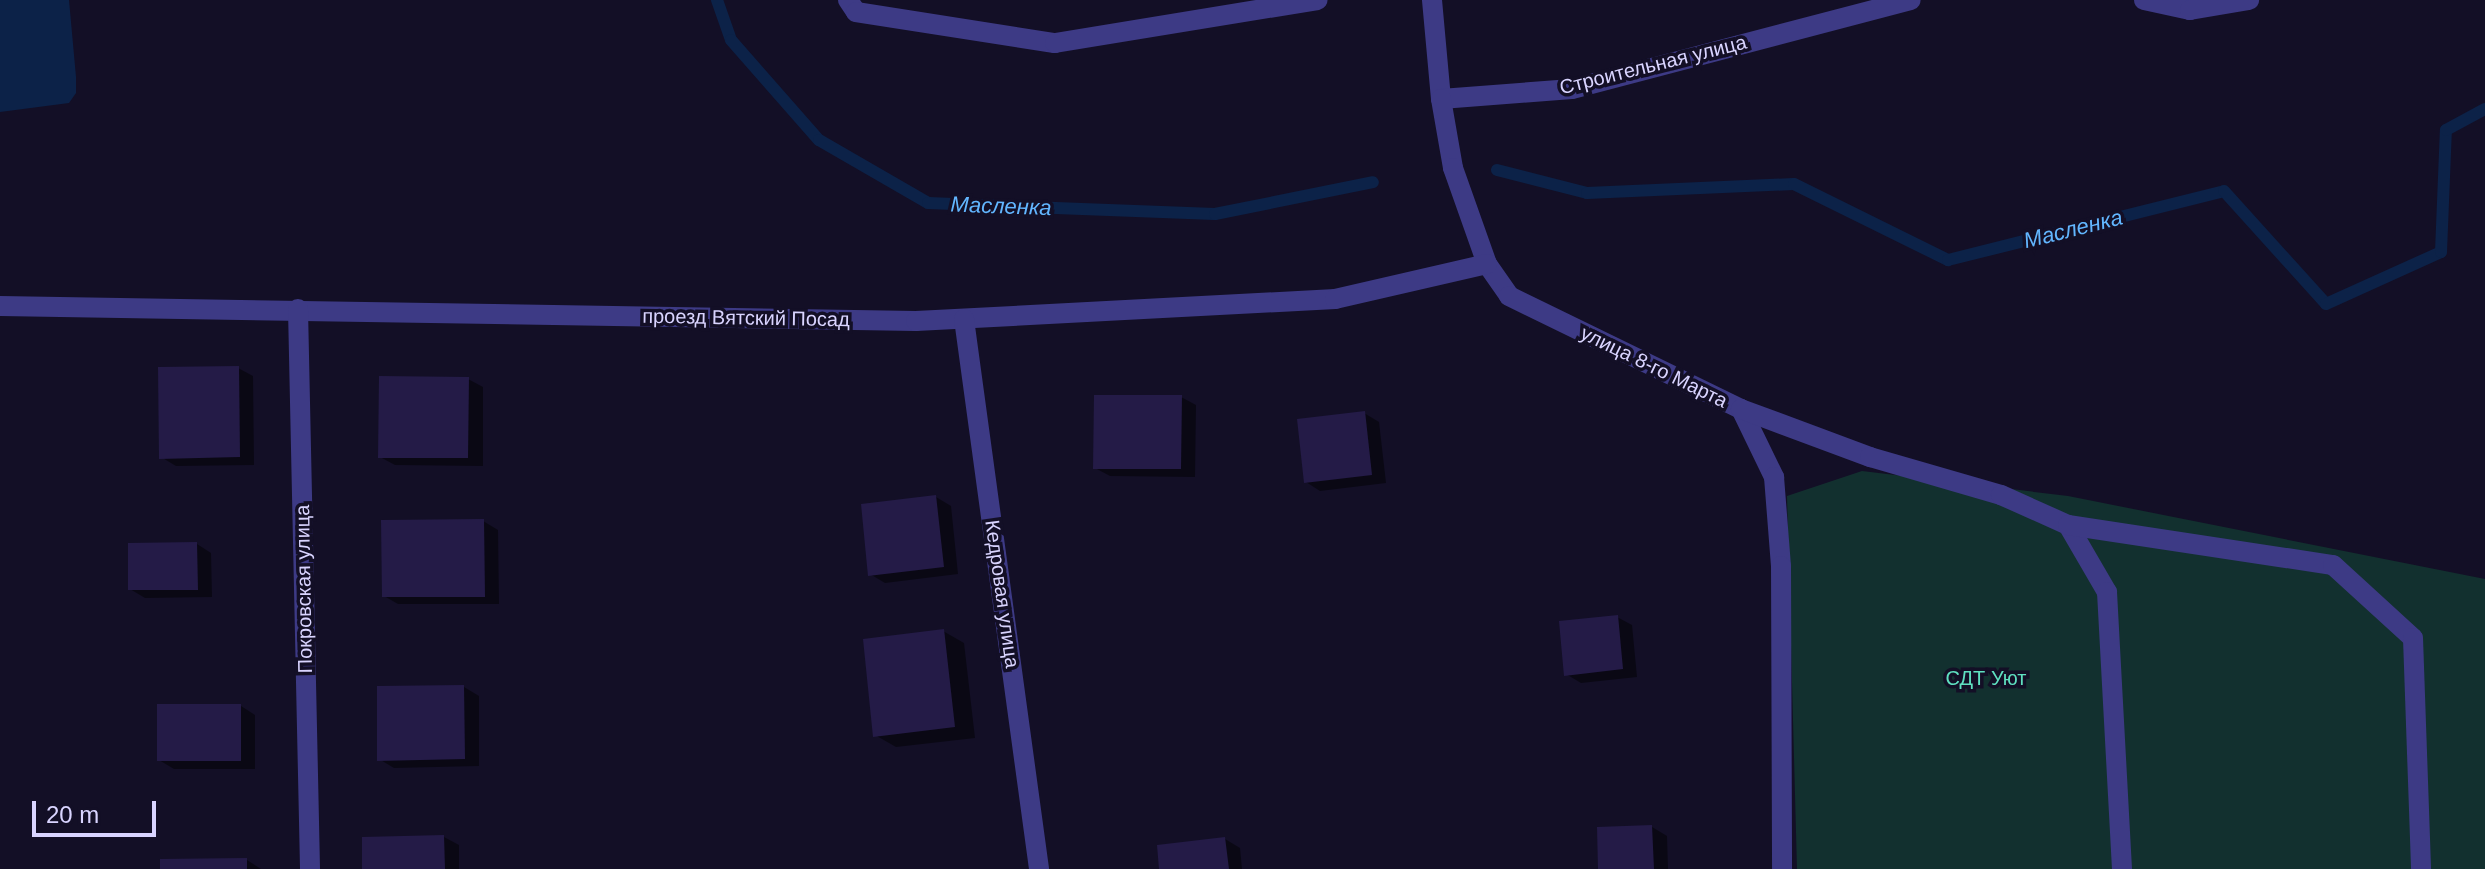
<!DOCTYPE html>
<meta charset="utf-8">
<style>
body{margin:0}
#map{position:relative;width:2485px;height:869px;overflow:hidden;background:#130f26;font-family:Helvetica,sans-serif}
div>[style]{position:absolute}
.green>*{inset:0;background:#12302f}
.water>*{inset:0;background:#0c2248}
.shadow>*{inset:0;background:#0007}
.stream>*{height:12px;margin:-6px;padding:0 6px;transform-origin:6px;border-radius:6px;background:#0c2248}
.building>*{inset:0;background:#241b47}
.minor>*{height:20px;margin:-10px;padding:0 10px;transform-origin:10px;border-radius:10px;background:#3d3a85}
span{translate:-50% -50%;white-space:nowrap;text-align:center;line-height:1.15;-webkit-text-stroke:7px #130f26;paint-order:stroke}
.street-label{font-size:20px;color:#d9d4ff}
.park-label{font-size:20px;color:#5fe0c0}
.water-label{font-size:22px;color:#62b6ff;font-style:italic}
.scale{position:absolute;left:32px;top:801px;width:124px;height:36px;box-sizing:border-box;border:4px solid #d9d4ff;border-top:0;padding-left:10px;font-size:24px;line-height:28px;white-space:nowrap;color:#d9d4ff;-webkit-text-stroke:6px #130f26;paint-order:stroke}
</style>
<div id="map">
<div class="green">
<i style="clip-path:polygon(1862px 471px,2068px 496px,2485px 579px,2485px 869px,1797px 869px,1787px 496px)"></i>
</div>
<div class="water">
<i style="clip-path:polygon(0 0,69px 0,76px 77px,76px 93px,69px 103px,0 112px)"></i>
</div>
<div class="shadow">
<i style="clip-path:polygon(238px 368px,253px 376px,254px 465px,176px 466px,161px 457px)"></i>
<i style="clip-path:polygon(468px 379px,483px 387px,483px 466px,395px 465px,380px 457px)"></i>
<i style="clip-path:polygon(1181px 397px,1196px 405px,1195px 477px,1110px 476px,1095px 468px)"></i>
<i style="clip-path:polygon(1364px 413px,1379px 422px,1386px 483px,1320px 491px,1306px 482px)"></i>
<i style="clip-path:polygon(936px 497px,951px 506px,958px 574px,885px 583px,870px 574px)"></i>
<i style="clip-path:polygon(483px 521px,498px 530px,499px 604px,398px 604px,384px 596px)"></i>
<i style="clip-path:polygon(197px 544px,211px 553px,212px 597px,145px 598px,130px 589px)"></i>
<i style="clip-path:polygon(1617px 617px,1632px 625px,1637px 677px,1581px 683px,1566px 674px)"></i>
<i style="clip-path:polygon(943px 631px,964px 643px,975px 738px,896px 747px,875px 735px)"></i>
<i style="clip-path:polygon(464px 687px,479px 696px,479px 766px,394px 768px,379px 759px)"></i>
<i style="clip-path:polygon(241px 706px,255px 715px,255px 769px,174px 769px,159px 760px)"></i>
<i style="clip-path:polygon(1652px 827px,1667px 836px,1668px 869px,1600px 869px)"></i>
<i style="clip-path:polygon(444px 837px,459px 845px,459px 869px,364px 869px)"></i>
<i style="clip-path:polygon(1225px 839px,1240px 848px,1242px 869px,1161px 869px)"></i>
<i style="clip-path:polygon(247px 860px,261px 869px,162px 869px)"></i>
</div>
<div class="stream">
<i style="left:717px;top:0;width:42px;rotate:70.7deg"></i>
<i style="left:731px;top:40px;width:133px;rotate:48.7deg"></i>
<i style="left:819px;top:140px;width:126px;rotate:30deg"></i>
<i style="left:928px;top:203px;width:287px;rotate:2.2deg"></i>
<i style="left:1215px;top:214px;width:161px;rotate:-11.4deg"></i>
<i style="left:1497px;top:170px;width:93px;rotate:14.3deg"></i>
<i style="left:1587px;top:193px;width:207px;rotate:-2.5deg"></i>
<i style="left:1794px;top:184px;width:172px;rotate:26.3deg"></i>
<i style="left:1948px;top:260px;width:284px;rotate:-14deg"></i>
<i style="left:2224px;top:191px;width:152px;rotate:47.9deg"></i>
<i style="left:2326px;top:304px;width:126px;rotate:-24.3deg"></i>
<i style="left:2441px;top:252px;width:122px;rotate:-87.7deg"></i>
<i style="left:2446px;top:130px;width:44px;rotate:-28.3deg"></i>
</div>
<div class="building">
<i style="clip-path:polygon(239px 366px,240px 457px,159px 459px,158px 367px)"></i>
<i style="clip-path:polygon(379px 376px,469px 377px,468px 458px,378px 458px)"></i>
<i style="clip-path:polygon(1094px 395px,1182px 395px,1181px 469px,1093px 469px)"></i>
<i style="clip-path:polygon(1365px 411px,1372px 475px,1304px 483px,1297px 419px)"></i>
<i style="clip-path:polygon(936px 495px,944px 567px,868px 576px,861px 504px)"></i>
<i style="clip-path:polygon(484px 519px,485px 597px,382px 597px,381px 520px)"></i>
<i style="clip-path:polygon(197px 542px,198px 590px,128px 590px,128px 543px)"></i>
<i style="clip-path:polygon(1618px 615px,1623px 669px,1564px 676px,1559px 621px)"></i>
<i style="clip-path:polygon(944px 629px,955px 727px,873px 737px,863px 639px)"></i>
<i style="clip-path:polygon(464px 685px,465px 759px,377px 761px,377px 686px)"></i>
<i style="clip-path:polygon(157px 704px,241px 704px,241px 761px,157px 761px)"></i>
<i style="clip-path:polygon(1652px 825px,1654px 869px,1598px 869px,1597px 827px)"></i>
<i style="clip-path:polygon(444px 835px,445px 869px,362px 869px,362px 837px)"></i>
<i style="clip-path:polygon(1225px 837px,1229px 869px,1159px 869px,1157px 845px)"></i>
<i style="clip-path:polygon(247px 858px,247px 869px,160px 869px,160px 859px)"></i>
</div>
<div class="minor">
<i style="left:848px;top:0;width:14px;rotate:56deg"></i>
<i style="left:856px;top:12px;width:201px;rotate:8.9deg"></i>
<i style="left:1055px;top:43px;width:266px;rotate:-9.3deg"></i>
<i style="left:1432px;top:0;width:99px;rotate:84.8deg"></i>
<i style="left:1441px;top:99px;width:131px;rotate:-4.4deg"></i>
<i style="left:1572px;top:89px;width:350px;rotate:-14.7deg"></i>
<i style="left:2144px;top:0;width:47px;rotate:12.3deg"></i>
<i style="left:2190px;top:10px;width:60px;rotate:-9.6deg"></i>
<i style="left:1441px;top:99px;width:70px;rotate:80.1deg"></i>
<i style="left:1453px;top:168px;width:102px;rotate:70.5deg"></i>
<i style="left:1487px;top:264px;width:39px;rotate:55deg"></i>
<i style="left:1509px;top:296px;width:258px;rotate:26deg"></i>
<i style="left:1741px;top:409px;width:76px;rotate:64.1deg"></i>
<i style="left:1774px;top:477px;width:89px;rotate:85.5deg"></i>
<i style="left:1781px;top:566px;width:303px;rotate:89.8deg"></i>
<i style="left:0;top:306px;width:916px;rotate:0.94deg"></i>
<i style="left:916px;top:321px;width:420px;rotate:-3deg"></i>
<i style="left:1335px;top:299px;width:156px;rotate:-13deg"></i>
<i style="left:298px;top:309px;width:560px;rotate:88.77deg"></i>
<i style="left:964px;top:319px;width:555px;rotate:82.23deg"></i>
<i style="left:1741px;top:409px;width:138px;rotate:20.4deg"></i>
<i style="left:1870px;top:457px;width:136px;rotate:16.2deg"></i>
<i style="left:2001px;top:495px;width:73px;rotate:24.1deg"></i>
<i style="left:2068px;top:525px;width:78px;rotate:59.8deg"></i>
<i style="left:2107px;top:592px;width:277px;rotate:86.9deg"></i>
<i style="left:2068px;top:525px;width:268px;rotate:8.6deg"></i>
<i style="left:2333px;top:565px;width:108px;rotate:42.4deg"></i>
<i style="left:2413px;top:638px;width:231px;rotate:88deg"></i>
</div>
<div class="street-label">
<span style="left:1653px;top:65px;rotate:-14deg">Строительная улица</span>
<span style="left:746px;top:318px;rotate:1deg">проезд Вятский Посад</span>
<span style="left:1654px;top:367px;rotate:26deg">улица 8-го Марта</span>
<span style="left:304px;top:589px;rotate:-91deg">Покровская улица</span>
<span style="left:1002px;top:594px;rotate:82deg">Кедровая улица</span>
</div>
<div class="park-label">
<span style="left:1986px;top:678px">СДТ Уют</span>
</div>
<div class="water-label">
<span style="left:1001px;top:206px;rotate:2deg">Масленка</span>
<span style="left:2073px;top:229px;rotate:-14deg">Масленка</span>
</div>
<div class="scale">20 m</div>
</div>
